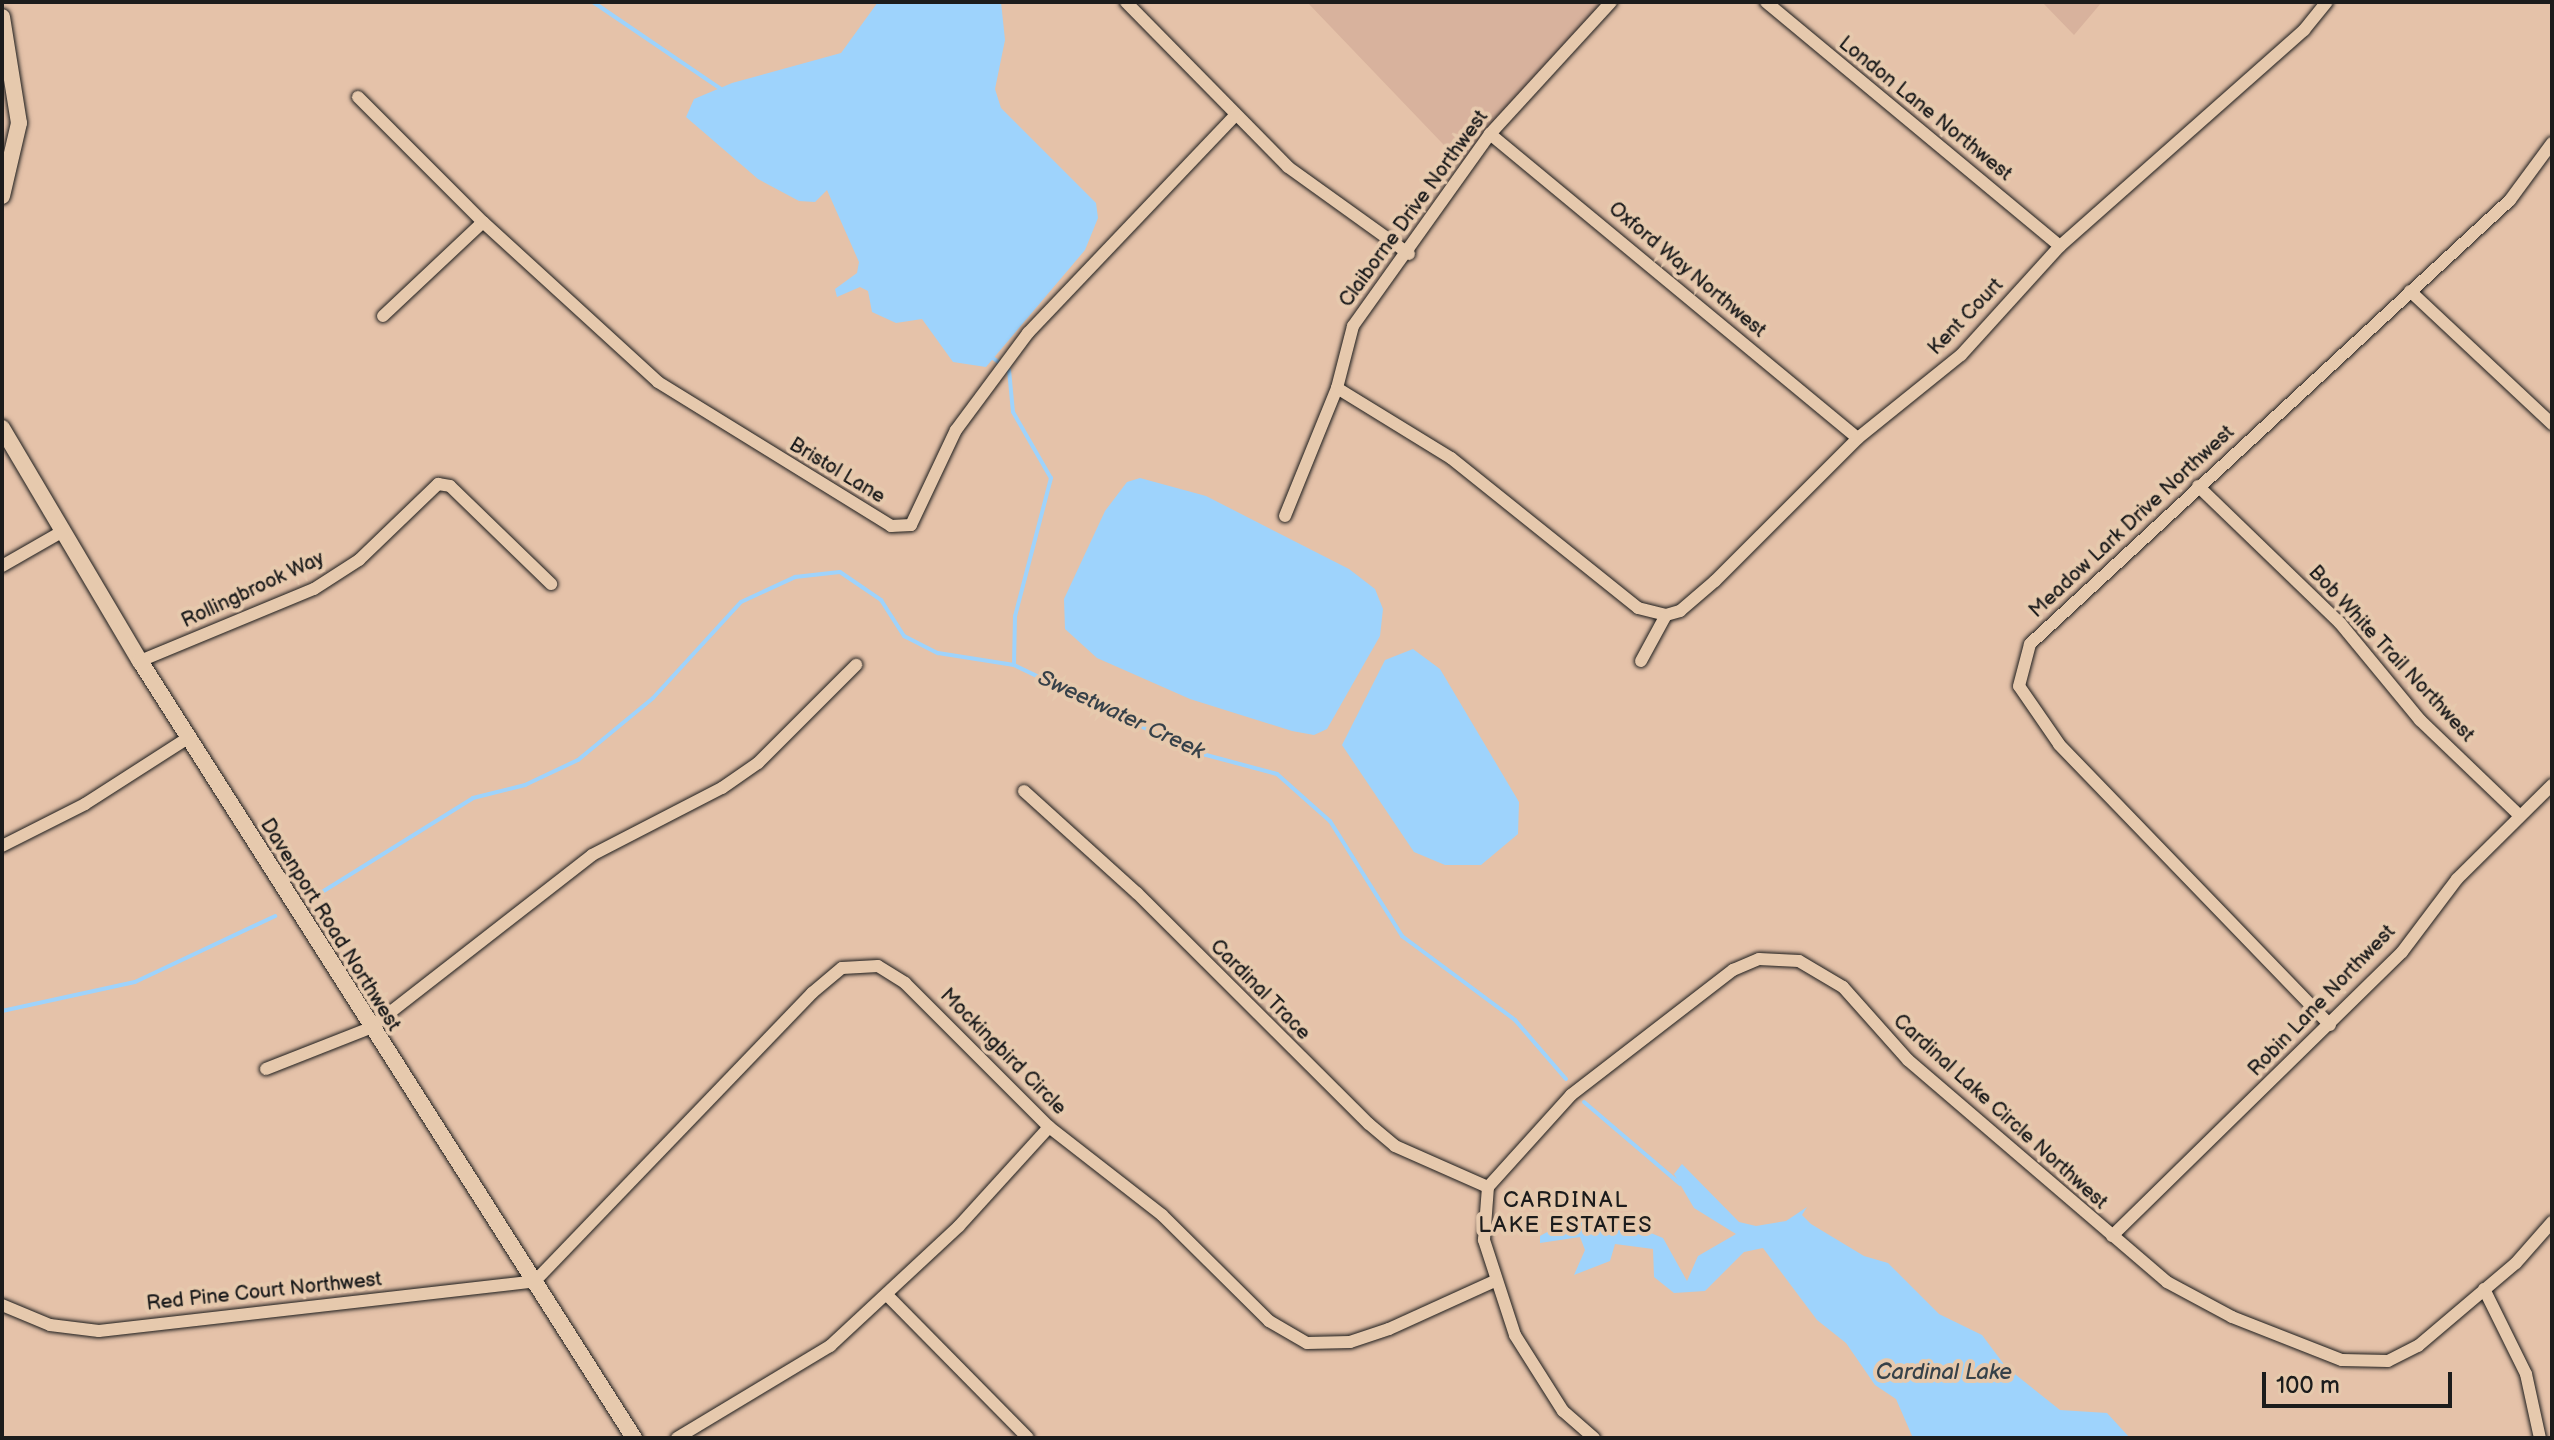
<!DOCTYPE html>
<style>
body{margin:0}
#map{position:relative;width:2554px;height:1440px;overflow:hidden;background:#e5c2a9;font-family:"Balsamiq Sans",sans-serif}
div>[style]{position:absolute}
.built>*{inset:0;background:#d8b29d}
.water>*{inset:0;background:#9ed3fc}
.stream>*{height:4px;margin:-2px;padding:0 2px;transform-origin:2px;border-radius:2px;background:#9ed3fc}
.roads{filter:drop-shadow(0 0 2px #1c1c1c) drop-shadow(0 0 2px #1c1c1c)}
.minor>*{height:12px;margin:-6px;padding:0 6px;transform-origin:6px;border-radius:6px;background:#e6c9ad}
.tertiary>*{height:16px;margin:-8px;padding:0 8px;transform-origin:8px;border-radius:8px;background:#e6c9ad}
span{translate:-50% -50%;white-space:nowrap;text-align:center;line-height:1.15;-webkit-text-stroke:8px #e6c9ad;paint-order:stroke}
.street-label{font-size:20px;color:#1c1c1c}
.water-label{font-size:22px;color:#364149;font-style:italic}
.neighbourhood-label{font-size:22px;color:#1c1c1c;letter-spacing:2px}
.frame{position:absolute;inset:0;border:4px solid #1c1c1c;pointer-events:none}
.scale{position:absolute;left:2262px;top:1372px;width:190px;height:36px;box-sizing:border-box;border:4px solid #1c1c1c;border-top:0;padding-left:10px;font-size:24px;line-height:28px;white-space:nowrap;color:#1c1c1c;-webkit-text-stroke:6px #e6c9ad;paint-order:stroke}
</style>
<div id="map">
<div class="built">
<i style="clip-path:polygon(1307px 2px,1605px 2px,1464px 166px)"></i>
<i style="clip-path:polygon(2042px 2px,2102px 2px,2074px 35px)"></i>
</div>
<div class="water">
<i style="clip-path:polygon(878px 2px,1001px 2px,1005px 40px,995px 89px,1001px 108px,1096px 203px,1098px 218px,1085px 250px,986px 367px,953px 362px,922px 319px,896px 323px,872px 312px,868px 291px,860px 287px,837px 297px,835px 289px,857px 273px,859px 262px,827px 190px,815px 202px,799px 201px,758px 179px,686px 117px,694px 99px,732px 83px,841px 53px)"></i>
<i style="clip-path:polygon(1140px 478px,1206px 496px,1349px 569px,1375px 589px,1383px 609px,1380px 636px,1327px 729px,1314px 735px,1292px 731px,1190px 699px,1097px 658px,1065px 629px,1064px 599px,1105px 511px,1127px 482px)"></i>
<i style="clip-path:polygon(1413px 649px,1440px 669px,1519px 802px,1518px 834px,1481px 865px,1445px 865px,1414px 852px,1342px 745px,1385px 660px)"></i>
<i style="clip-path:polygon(1682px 1164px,1739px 1222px,1756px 1226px,1786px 1221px,1807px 1207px,1802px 1215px,1811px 1224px,1864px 1256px,1888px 1263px,1939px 1314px,1982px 1335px,2006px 1367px,2060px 1410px,2107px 1413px,2130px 1438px,1913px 1438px,1896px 1399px,1875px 1385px,1846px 1343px,1817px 1320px,1763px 1248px,1744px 1252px,1705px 1291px,1674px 1293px,1654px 1277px,1653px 1249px,1615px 1244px,1610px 1261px,1574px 1275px,1585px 1250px,1580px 1237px,1540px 1243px,1540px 1236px,1574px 1217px,1603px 1222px,1613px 1232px,1634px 1226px,1663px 1238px,1687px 1281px,1698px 1256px,1736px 1234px,1694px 1208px,1674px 1174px)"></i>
</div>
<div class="stream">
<i style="left:593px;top:2px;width:155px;rotate:34.2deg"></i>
<i style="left:993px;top:358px;width:20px;rotate:37deg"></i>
<i style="left:1009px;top:370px;width:42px;rotate:84.6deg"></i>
<i style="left:1013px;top:412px;width:76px;rotate:60.1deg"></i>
<i style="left:1051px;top:478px;width:143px;rotate:104.6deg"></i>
<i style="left:1015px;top:616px;width:49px;rotate:91.2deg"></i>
<i style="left:314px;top:897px;width:187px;rotate:-31.9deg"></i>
<i style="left:473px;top:798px;width:54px;rotate:-14deg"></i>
<i style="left:525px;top:785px;width:59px;rotate:-25.3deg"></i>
<i style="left:578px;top:760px;width:97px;rotate:-39.6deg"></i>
<i style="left:653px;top:698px;width:130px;rotate:-47.5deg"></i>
<i style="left:741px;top:602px;width:60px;rotate:-24.8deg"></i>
<i style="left:795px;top:577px;width:45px;rotate:-6.3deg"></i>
<i style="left:840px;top:572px;width:50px;rotate:34.3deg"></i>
<i style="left:881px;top:600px;width:43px;rotate:57.4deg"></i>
<i style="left:904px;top:636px;width:38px;rotate:27deg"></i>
<i style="left:938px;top:653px;width:77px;rotate:9deg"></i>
<i style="left:1014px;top:665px;width:201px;rotate:25.7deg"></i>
<i style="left:1195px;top:752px;width:85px;rotate:15deg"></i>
<i style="left:1277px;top:774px;width:71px;rotate:41.6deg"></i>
<i style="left:1330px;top:821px;width:136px;rotate:57.9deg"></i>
<i style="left:1402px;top:936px;width:141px;rotate:36.6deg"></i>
<i style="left:1515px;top:1020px;width:78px;rotate:49.2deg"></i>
<i style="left:2px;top:1011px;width:136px;rotate:-12.3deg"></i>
<i style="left:135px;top:982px;width:155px;rotate:-25.2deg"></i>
<i style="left:1584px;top:1102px;width:126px;rotate:40.5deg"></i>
</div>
<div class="roads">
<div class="minor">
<i style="left:1126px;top:2px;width:231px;rotate:45.5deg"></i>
<i style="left:1288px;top:167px;width:149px;rotate:35.7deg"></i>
<i style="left:1766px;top:2px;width:382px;rotate:39.7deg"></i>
<i style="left:358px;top:97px;width:177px;rotate:45deg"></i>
<i style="left:483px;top:222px;width:237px;rotate:42.4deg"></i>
<i style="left:658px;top:382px;width:274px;rotate:31.7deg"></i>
<i style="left:891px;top:526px;width:20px;rotate:-3deg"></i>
<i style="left:911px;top:525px;width:105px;rotate:-64.7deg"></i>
<i style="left:956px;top:430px;width:121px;rotate:-53.4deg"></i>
<i style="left:1028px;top:333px;width:300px;rotate:-46.4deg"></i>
<i style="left:1490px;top:134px;width:477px;rotate:39.6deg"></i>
<i style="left:2410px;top:291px;width:195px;rotate:43.1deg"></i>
<i style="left:383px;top:316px;width:137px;rotate:-43.2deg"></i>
<i style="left:1337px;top:388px;width:134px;rotate:31.6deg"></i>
<i style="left:1451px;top:458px;width:240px;rotate:38.7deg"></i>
<i style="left:1638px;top:608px;width:29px;rotate:14deg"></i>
<i style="left:2198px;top:486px;width:197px;rotate:44deg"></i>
<i style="left:2340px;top:623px;width:126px;rotate:50.5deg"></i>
<i style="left:2420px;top:720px;width:137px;rotate:43.8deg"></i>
<i style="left:1285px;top:516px;width:138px;rotate:-67.9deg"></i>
<i style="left:1337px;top:388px;width:64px;rotate:-75.5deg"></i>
<i style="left:1353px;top:326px;width:236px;rotate:-54.5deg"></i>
<i style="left:1490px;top:134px;width:179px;rotate:-47.5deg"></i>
<i style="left:2px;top:566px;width:70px;rotate:-29.8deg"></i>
<i style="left:140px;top:661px;width:188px;rotate:-22.5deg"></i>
<i style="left:314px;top:589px;width:54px;rotate:-32.8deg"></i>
<i style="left:359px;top:560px;width:110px;rotate:-43.9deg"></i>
<i style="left:438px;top:484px;width:12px;rotate:9deg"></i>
<i style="left:450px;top:486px;width:141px;rotate:44.1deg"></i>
<i style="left:1641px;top:661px;width:52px;rotate:-61.5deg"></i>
<i style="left:1666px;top:615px;width:15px;rotate:-16deg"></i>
<i style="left:1680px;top:611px;width:46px;rotate:-40.6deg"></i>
<i style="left:1715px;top:581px;width:202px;rotate:-45deg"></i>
<i style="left:1858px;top:438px;width:132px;rotate:-38.9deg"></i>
<i style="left:1961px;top:355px;width:147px;rotate:-47.8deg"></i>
<i style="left:2060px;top:246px;width:326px;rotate:-41.5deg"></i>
<i style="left:2304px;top:30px;width:36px;rotate:-51deg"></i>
<i style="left:1024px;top:791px;width:152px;rotate:42.1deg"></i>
<i style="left:1137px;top:893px;width:327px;rotate:44.9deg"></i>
<i style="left:1369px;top:1124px;width:34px;rotate:40deg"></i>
<i style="left:1395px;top:1146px;width:102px;rotate:23.8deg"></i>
<i style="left:2px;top:846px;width:93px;rotate:-26.8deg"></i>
<i style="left:85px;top:804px;width:122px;rotate:-32.7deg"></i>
<i style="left:2330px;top:1025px;width:390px;rotate:-134deg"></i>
<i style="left:2059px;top:744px;width:70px;rotate:-124.6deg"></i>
<i style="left:2019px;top:686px;width:43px;rotate:-75.3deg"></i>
<i style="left:2030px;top:644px;width:654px;rotate:-42.77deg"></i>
<i style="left:2510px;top:200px;width:71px;rotate:-53.6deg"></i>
<i style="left:266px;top:1069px;width:112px;rotate:-21.5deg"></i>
<i style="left:370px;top:1028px;width:281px;rotate:-37.9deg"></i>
<i style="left:592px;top:855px;width:146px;rotate:-27.3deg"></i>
<i style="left:722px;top:788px;width:44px;rotate:-34.8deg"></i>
<i style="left:758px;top:763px;width:139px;rotate:-45deg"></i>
<i style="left:2112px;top:1236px;width:406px;rotate:-44.4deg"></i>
<i style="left:2402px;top:952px;width:91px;rotate:-53deg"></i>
<i style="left:2457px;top:879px;width:134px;rotate:-44.7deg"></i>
<i style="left:2484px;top:1289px;width:95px;rotate:63.7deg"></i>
<i style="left:2526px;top:1374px;width:66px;rotate:77.7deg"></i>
<i style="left:888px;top:1296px;width:199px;rotate:45.4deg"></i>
<i style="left:2px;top:1305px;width:52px;rotate:22.6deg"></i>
<i style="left:50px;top:1325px;width:49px;rotate:7deg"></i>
<i style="left:99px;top:1331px;width:439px;rotate:-6.5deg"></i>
<i style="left:535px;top:1281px;width:400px;rotate:-46.1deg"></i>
<i style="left:812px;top:993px;width:39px;rotate:-40deg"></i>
<i style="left:842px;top:968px;width:36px;rotate:-3deg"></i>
<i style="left:878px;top:966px;width:32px;rotate:32deg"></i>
<i style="left:905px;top:983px;width:204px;rotate:45deg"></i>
<i style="left:1049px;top:1127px;width:143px;rotate:37.9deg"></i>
<i style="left:1162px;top:1215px;width:151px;rotate:44.7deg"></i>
<i style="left:1269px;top:1321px;width:44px;rotate:30.1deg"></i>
<i style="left:1307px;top:1343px;width:43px;rotate:-1.3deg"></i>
<i style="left:1350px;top:1342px;width:41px;rotate:-18.4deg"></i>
<i style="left:1389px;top:1329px;width:116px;rotate:-24.4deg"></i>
<i style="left:677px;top:1438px;width:179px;rotate:-31deg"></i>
<i style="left:830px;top:1346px;width:176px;rotate:-42.9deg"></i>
<i style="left:959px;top:1226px;width:134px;rotate:-47.7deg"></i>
<i style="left:1594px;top:1438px;width:41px;rotate:-138.9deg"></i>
<i style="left:1563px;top:1411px;width:90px;rotate:-122.3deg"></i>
<i style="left:1515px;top:1335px;width:100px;rotate:-108.1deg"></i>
<i style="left:1484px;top:1240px;width:53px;rotate:-85.7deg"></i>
<i style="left:1488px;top:1187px;width:124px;rotate:-47.9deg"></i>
<i style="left:1571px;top:1095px;width:205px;rotate:-37.7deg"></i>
<i style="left:1733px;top:970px;width:28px;rotate:-23deg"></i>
<i style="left:1759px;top:959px;width:40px;rotate:2.9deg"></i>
<i style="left:1799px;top:961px;width:51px;rotate:30.6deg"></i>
<i style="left:1843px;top:987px;width:98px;rotate:48.3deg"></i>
<i style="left:1908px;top:1060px;width:341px;rotate:40.6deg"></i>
<i style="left:2167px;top:1282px;width:74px;rotate:28.3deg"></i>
<i style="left:2232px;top:1317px;width:118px;rotate:21.4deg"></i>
<i style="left:2342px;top:1360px;width:46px;rotate:1.2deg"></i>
<i style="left:2388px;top:1361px;width:34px;rotate:-27deg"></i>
<i style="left:2418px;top:1346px;width:128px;rotate:-40.3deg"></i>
<i style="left:2516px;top:1263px;width:55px;rotate:-48.7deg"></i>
</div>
<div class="tertiary">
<i style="left:2px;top:17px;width:107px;rotate:80.9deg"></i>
<i style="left:19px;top:123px;width:75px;rotate:103.1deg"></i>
<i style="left:2px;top:428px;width:271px;rotate:59.4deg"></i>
<i style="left:140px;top:661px;width:921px;rotate:57.55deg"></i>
</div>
</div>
<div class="street-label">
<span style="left:1925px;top:109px;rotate:39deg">London Lane Northwest</span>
<span style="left:1414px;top:209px;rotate:-54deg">Claiborne Drive Northwest</span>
<span style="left:1687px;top:270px;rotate:40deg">Oxford Way Northwest</span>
<span style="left:1966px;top:317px;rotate:-46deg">Kent Court</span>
<span style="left:837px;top:471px;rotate:31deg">Bristol Lane</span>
<span style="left:2132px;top:522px;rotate:-43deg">Meadow Lark Drive Northwest</span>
<span style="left:253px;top:590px;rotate:-25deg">Rollingbrook Way</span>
<span style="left:2391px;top:654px;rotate:47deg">Bob White Trail Northwest</span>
<span style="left:330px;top:925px;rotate:58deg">Davenport Road Northwest</span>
<span style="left:1260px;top:990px;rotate:45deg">Cardinal Trace</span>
<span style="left:2322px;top:1001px;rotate:-46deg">Robin Lane Northwest</span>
<span style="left:1003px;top:1052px;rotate:45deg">Mockingbird Circle</span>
<span style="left:2000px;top:1112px;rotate:42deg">Cardinal Lake Circle Northwest</span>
<span style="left:264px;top:1292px;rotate:-6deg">Red Pine Court Northwest</span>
</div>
<div class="water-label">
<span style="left:1121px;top:715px;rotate:25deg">Sweetwater Creek</span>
<span style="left:1944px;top:1373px">Cardinal Lake</span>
</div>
<div class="neighbourhood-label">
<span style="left:1566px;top:1213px">CARDINAL<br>LAKE ESTATES</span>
</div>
<div class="frame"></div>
<div class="scale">100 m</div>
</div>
